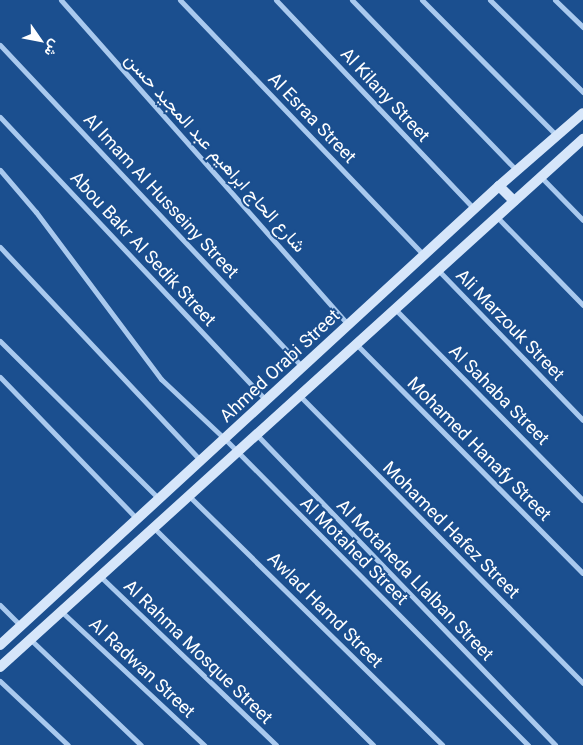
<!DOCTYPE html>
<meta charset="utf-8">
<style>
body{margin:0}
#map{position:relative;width:583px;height:745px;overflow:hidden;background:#1b4f8f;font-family:Roboto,Vazirmatn,sans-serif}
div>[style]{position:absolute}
.street>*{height:5px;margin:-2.5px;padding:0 2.5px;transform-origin:2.5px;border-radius:2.5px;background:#a9c9ee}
.secondary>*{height:10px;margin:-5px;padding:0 5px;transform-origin:5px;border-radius:5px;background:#d6e6fa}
span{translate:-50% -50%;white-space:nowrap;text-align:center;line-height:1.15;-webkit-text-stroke:4px #1b4f8f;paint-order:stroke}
.street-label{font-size:18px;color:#fff}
.north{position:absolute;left:15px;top:15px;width:50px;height:50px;-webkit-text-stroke:4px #1b4f8f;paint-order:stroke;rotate:123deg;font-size:14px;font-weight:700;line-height:20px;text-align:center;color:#fff}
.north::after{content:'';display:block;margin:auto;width:18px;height:22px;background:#fff;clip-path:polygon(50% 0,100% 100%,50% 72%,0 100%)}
</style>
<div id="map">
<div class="street">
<i style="left:61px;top:0;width:433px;rotate:48.5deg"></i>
<i style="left:180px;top:0;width:353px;rotate:46.3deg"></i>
<i style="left:276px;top:0;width:288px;rotate:46.5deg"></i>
<i style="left:352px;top:0;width:236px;rotate:46deg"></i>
<i style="left:422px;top:0;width:190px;rotate:45.2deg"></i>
<i style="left:490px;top:0;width:131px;rotate:44.7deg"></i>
<i style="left:555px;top:0;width:39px;rotate:44deg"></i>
<i style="left:0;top:45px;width:441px;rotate:46.8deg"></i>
<i style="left:0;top:117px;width:388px;rotate:46.8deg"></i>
<i style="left:0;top:170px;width:55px;rotate:49.4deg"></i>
<i style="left:36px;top:212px;width:209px;rotate:53.2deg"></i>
<i style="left:161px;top:379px;width:88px;rotate:43.2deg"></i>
<i style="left:225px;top:439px;width:431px;rotate:45.3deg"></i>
<i style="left:541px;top:177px;width:60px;rotate:45.7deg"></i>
<i style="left:497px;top:217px;width:123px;rotate:45.7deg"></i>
<i style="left:0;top:247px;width:294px;rotate:46.8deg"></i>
<i style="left:439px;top:271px;width:207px;rotate:46deg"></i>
<i style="left:395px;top:309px;width:268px;rotate:45.5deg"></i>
<i style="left:0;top:341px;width:224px;rotate:44.8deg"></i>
<i style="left:356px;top:344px;width:322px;rotate:45.3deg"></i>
<i style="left:0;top:377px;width:197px;rotate:46deg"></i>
<i style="left:300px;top:396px;width:403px;rotate:45.4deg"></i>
<i style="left:257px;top:435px;width:430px;rotate:46.1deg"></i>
<i style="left:189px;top:496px;width:355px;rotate:44.5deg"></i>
<i style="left:155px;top:529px;width:307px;rotate:44.7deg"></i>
<i style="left:102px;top:578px;width:241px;rotate:43.8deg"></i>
<i style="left:0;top:605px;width:30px;rotate:45deg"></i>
<i style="left:62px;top:612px;width:195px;rotate:43.1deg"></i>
<i style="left:31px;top:640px;width:152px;rotate:43.7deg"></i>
<i style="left:0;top:681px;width:93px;rotate:43.3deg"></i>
</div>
<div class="secondary">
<i style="left:499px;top:186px;width:21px;rotate:45deg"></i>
<i style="left:0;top:645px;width:678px;rotate:-42.61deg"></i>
<i style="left:499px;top:186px;width:111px;rotate:-41deg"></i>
<i style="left:0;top:667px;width:787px;rotate:-42.17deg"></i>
</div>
<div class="street-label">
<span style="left:385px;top:95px;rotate:47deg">Al Kilany Street</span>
<span style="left:312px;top:118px;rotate:46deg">Al Esraa Street</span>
<span style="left:215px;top:153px;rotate:48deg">شارع الحاج ابراهيم عبد المجيد حسن</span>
<span style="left:161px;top:196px;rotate:47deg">Al Imam Al Husseiny Street</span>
<span style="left:143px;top:249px;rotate:47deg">Abou Bakr Al Sedik Street</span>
<span style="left:510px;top:325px;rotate:46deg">Ali Marzouk Street</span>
<span style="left:280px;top:366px;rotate:-43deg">Ahmed Orabi Street</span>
<span style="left:499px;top:395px;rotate:45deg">Al Sahaba Street</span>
<span style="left:479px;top:449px;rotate:45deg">Mohamed Hanafy Street</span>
<span style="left:451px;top:530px;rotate:45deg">Mohamed Hafez Street</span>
<span style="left:354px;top:551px;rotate:45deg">Al Motahed Street</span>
<span style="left:415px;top:580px;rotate:46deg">Al Motaheda Llalban Street</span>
<span style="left:325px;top:610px;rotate:45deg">Awlad Hamd Street</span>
<span style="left:198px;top:652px;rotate:44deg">Al Rahma Mosque Street</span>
<span style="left:142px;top:668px;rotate:43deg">Al Radwan Street</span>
</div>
<div class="north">ش</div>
</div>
